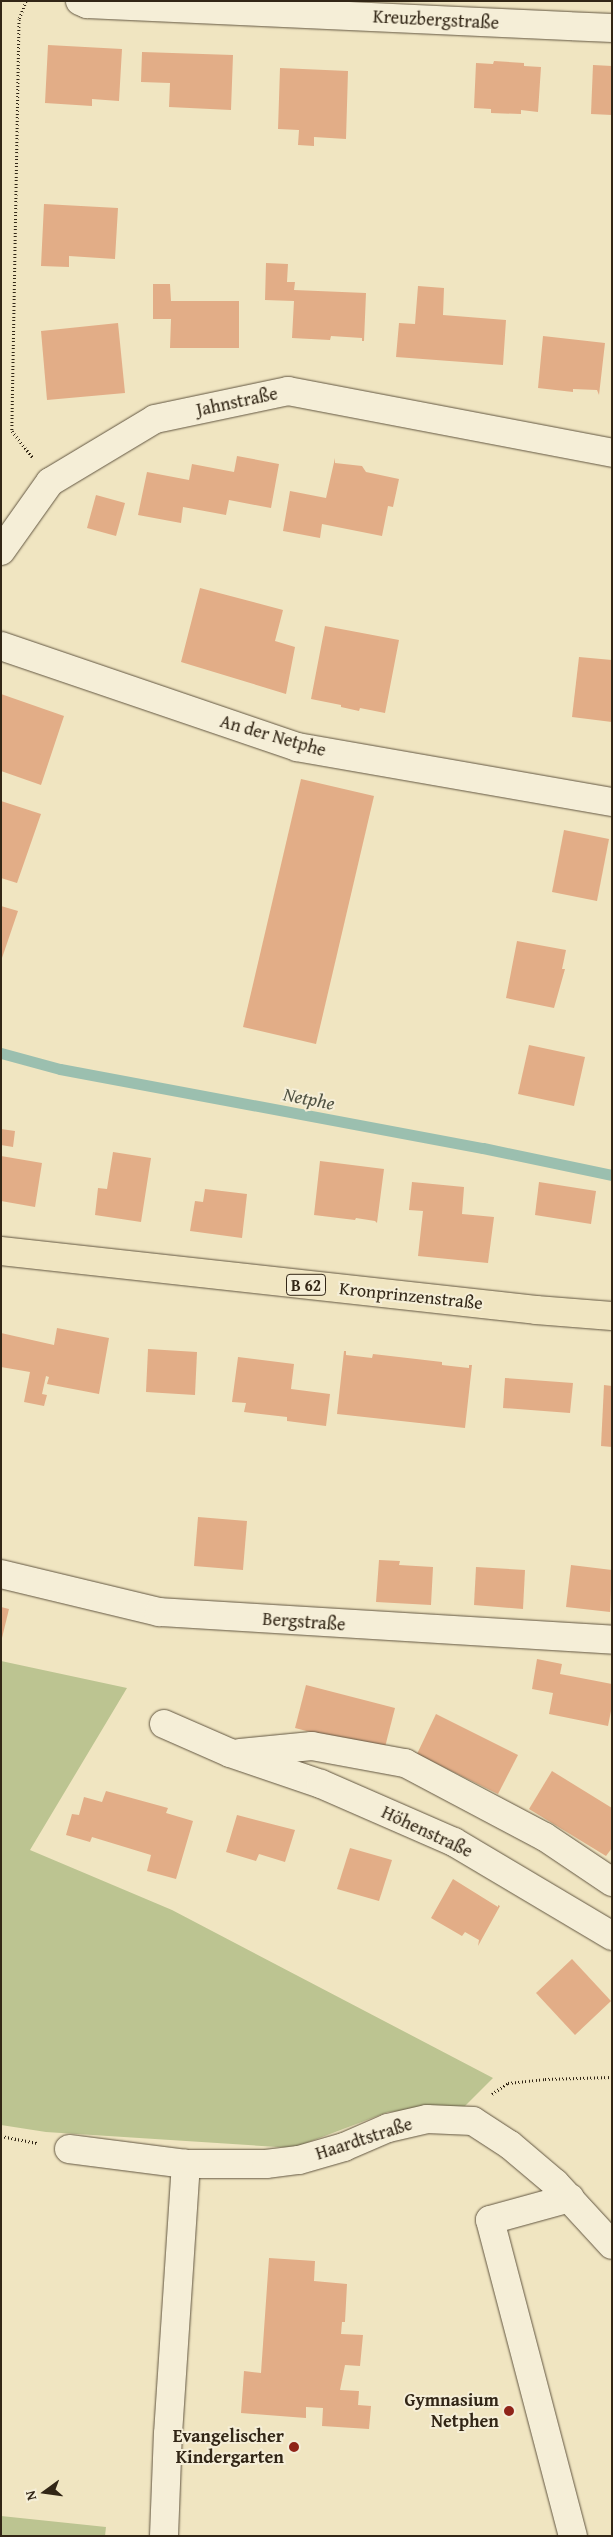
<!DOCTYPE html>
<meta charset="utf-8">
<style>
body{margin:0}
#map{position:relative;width:613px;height:2537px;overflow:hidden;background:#f0e5c1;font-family:"Gentium Book Plus",serif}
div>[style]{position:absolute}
.green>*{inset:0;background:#bcc491}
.stream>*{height:11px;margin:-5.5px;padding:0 5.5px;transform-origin:5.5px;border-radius:5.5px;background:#9bbfaf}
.building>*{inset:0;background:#e2ad87}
.path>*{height:3px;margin-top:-1.5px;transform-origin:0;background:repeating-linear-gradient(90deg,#322616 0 1px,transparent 0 3.5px)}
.roads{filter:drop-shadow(0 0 1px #625641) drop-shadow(0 0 1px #625641)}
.minor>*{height:28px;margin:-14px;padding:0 14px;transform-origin:14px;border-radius:14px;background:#f5eed7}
.major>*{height:28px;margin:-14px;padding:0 14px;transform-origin:14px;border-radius:14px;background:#f0e5c1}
.dots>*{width:14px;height:14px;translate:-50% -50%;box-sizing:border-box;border:2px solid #f5eed7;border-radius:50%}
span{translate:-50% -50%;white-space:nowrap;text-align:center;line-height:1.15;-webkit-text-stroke:4px #f5eed7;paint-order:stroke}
.shield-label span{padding:1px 4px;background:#f5eed7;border:1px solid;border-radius:4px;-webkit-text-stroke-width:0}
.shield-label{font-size:16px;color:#322616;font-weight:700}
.street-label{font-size:18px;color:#322616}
.poi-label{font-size:18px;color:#322616;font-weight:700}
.right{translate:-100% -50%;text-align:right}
.water-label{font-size:19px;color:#525444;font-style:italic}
.frame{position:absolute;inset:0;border:2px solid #322616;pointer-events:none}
.north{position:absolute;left:20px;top:2467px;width:50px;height:50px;-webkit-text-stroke:4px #f5eed7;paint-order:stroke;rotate:256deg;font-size:14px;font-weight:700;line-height:20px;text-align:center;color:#322616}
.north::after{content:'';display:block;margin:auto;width:18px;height:22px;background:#322616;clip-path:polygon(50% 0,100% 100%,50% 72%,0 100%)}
</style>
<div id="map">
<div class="green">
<i style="clip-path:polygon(1px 1661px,127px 1688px,30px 1850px,172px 1910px,493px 2078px,464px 2107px,388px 2112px,293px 2148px,46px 2132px,1px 2125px)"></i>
<i style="clip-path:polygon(1px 2516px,106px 2527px,105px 2536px,1px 2536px)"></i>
</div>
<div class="stream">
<i style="left:1px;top:1053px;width:61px;rotate:15.2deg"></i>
<i style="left:60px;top:1069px;width:430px;rotate:10.6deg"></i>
<i style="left:483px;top:1148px;width:132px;rotate:11.8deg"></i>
</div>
<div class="building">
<i style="clip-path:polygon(48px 45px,122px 49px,119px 101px,92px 99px,92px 106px,45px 103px)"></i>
<i style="clip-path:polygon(142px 52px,233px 55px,231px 110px,169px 107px,170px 83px,141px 82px)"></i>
<i style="clip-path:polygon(494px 61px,524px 63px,524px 66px,541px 67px,538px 112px,521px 110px,521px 114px,491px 113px,491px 109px,474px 108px,476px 63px,493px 64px)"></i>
<i style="clip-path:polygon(593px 65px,612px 66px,612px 115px,591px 114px)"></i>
<i style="clip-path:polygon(280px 68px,348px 71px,346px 139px,314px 137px,314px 146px,298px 145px,299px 130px,278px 129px)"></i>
<i style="clip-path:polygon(44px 204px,118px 208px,115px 259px,69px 256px,69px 267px,41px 266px)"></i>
<i style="clip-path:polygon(266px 263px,288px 264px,287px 282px,295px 282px,294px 290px,366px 293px,364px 341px,362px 341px,362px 338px,331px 336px,330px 340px,292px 338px,294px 301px,265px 300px)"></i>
<i style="clip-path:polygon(153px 284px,170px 284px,171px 301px,239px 301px,239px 348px,170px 348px,171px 319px,153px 319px)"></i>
<i style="clip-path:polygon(418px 286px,444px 288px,443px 315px,506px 320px,503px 365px,396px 357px,399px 323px,415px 324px)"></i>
<i style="clip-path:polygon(118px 323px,125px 393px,47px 400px,41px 331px)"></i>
<i style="clip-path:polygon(543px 336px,605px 343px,599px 395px,597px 390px,573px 389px,573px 392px,538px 388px)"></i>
<i style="clip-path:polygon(237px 456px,279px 464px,271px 508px,229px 500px,226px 515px,183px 507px,181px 523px,138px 515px,147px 472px,189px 480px,192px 464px,234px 472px)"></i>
<i style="clip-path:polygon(335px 458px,335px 463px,362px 466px,366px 472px,399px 479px,393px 507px,388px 506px,382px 536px,322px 524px,320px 538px,283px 531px,290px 491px,326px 498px)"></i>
<i style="clip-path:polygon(96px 495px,125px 503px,116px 536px,87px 528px)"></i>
<i style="clip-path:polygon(200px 588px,283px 610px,275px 641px,295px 647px,286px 694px,181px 662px)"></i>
<i style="clip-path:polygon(325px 626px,399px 640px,385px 713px,360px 708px,359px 711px,341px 707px,341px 705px,311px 699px)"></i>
<i style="clip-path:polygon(579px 657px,612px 660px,612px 722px,572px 717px)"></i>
<i style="clip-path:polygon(1px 694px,64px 716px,41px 785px,1px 771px)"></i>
<i style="clip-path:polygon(301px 779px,374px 796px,316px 1044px,243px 1027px)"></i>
<i style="clip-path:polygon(1px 801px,41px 814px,17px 883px,1px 878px)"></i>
<i style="clip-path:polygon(564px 830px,609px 839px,597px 901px,552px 892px)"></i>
<i style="clip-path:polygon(1px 906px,18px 911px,2px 958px,1px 958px)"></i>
<i style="clip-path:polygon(517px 941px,566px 950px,562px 969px,565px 969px,554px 1008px,506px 998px)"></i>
<i style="clip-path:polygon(529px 1045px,585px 1057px,574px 1106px,518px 1094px)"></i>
<i style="clip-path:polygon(1px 1129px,15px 1131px,13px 1147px,1px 1145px)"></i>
<i style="clip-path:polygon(113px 1152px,151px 1158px,141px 1222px,95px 1215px,98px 1188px,107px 1189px)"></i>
<i style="clip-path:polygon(1px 1156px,42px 1163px,35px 1207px,1px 1201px)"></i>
<i style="clip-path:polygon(320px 1161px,384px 1169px,377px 1223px,375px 1221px,356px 1218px,355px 1220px,314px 1215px)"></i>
<i style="clip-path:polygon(412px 1182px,464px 1187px,462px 1214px,494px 1217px,488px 1263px,418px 1256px,423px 1211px,409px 1210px)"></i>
<i style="clip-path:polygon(539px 1182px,596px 1191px,591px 1224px,535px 1215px)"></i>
<i style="clip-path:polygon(205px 1189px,247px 1194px,242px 1238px,190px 1231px,195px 1201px,203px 1202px)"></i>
<i style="clip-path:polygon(57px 1328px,109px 1338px,99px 1394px,47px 1384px,49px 1377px,46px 1376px,42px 1394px,47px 1395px,44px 1406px,24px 1402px,30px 1372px,1px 1367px,1px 1333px,54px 1345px)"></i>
<i style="clip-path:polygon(148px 1349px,197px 1352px,195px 1395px,146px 1392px)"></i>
<i style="clip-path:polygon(344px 1351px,346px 1351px,346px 1355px,372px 1358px,373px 1354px,442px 1362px,442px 1365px,469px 1368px,469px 1365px,472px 1365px,465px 1428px,337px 1414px)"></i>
<i style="clip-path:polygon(238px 1357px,294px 1364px,291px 1389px,330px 1394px,326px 1426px,287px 1421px,287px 1417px,244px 1412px,246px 1403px,232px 1402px)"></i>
<i style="clip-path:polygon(505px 1378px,573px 1383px,570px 1413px,503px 1408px)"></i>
<i style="clip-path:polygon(604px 1385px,612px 1386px,612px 1447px,601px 1446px)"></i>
<i style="clip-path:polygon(198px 1517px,247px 1521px,243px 1570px,194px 1566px)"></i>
<i style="clip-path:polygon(379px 1560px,400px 1561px,399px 1565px,433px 1567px,431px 1605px,376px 1602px)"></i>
<i style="clip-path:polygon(571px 1565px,612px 1570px,610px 1612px,566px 1607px)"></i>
<i style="clip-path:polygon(476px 1567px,525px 1570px,523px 1609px,474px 1605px)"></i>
<i style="clip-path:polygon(1px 1607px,9px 1609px,2px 1638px,1px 1638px)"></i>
<i style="clip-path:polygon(537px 1659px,562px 1664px,560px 1674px,612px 1684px,612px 1706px,608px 1726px,549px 1714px,553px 1693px,532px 1689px)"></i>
<i style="clip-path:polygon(306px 1685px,395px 1708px,384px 1751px,295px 1728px)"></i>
<i style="clip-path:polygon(436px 1714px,518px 1755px,498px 1794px,417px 1754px)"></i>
<i style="clip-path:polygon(552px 1771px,612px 1808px,612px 1848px,606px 1856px,529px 1809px)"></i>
<i style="clip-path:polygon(106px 1791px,168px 1808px,166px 1813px,193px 1821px,176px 1879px,147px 1871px,151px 1855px,92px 1837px,90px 1842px,66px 1835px,72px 1814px,79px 1815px,84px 1797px,102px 1802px)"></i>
<i style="clip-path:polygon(237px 1815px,295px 1830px,285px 1862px,259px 1854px,256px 1861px,226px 1852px)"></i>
<i style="clip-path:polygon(350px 1848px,392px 1860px,379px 1901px,337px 1889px)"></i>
<i style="clip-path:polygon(453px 1879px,498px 1907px,498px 1905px,500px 1906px,478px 1946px,479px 1940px,465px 1932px,462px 1936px,431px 1918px)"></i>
<i style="clip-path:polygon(572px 1959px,611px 2001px,575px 2035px,536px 1993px)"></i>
<i style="clip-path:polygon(269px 2258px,315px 2261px,314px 2281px,347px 2284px,345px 2322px,342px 2322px,341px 2334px,363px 2335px,360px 2366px,345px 2365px,340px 2390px,359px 2391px,358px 2405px,371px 2406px,369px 2429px,322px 2426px,323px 2408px,306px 2407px,306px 2418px,241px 2413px,244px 2371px,261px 2373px)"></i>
</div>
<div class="path">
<i style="left:26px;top:1px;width:19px;rotate:111deg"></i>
<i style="left:19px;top:19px;width:412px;rotate:91deg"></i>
<i style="left:12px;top:431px;width:33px;rotate:52deg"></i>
<i style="left:492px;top:2094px;width:19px;rotate:-35deg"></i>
<i style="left:508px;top:2083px;width:37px;rotate:-6deg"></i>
<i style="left:545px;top:2079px;width:67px;rotate:-1.7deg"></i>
<i style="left:1px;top:2136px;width:37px;rotate:11deg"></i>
</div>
<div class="roads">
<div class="minor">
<i style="left:80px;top:1px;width:8px;rotate:23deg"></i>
<i style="left:87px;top:4px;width:526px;rotate:2.62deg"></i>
<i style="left:1px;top:551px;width:85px;rotate:-54.6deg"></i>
<i style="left:50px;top:482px;width:122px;rotate:-31deg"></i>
<i style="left:155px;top:419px;width:136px;rotate:-11.9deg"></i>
<i style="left:288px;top:391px;width:330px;rotate:10.8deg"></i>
<i style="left:1px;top:646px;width:313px;rotate:18.8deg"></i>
<i style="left:297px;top:747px;width:320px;rotate:9.9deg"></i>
<i style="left:1px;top:1574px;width:163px;rotate:13.5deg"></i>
<i style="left:159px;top:1612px;width:454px;rotate:3.5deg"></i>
<i style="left:164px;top:1724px;width:72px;rotate:23.7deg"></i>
<i style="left:230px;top:1753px;width:96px;rotate:18.8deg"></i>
<i style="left:321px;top:1784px;width:145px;rotate:23.6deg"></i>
<i style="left:454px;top:1842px;width:184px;rotate:30.7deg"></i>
<i style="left:240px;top:1753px;width:72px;rotate:-5.6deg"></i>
<i style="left:312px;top:1746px;width:95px;rotate:10.4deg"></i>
<i style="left:405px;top:1763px;width:158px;rotate:27.9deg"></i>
<i style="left:545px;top:1837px;width:81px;rotate:33.9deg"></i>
<i style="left:69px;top:2149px;width:118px;rotate:7.3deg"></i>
<i style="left:186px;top:2164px;width:80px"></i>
<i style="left:266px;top:2164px;width:33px;rotate:-7deg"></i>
<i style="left:299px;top:2160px;width:47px;rotate:-16.1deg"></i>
<i style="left:344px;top:2147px;width:48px;rotate:-23.4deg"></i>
<i style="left:388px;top:2128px;width:40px;rotate:-13deg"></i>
<i style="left:427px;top:2119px;width:46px;rotate:2.5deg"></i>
<i style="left:473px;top:2121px;width:44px;rotate:33deg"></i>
<i style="left:510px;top:2145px;width:59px;rotate:40.2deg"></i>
<i style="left:555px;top:2183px;width:84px;rotate:47.4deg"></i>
<i style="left:570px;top:2198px;width:83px;rotate:164.6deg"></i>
<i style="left:490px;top:2220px;width:327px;rotate:75.3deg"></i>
<i style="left:164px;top:2536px;width:102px;rotate:-87.8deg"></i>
<i style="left:168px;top:2434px;width:271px;rotate:-86.2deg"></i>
</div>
<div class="major">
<i style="left:1px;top:1251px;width:538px;rotate:6.29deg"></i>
<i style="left:536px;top:1310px;width:76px;rotate:4.5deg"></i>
</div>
</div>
<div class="dots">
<i style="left:509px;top:2411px;background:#8f2418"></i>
<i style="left:294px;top:2447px;background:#8f2418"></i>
</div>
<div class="shield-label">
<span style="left:306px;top:1285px">B 62</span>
</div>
<div class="street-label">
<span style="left:436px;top:20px;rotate:3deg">Kreuzbergstraße</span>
<span style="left:237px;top:402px;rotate:-12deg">Jahnstraße</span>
<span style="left:273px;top:736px;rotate:16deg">An der Netphe</span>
<span style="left:411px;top:1296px;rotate:6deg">Kronprinzenstraße</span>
<span style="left:304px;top:1622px;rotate:4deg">Bergstraße</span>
<span style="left:427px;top:1832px;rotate:25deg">Höhenstraße</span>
<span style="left:364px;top:2139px;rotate:-18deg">Haardtstraße</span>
</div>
<div class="poi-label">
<span class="right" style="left:499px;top:2411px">Gymnasium<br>Netphen</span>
<span class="right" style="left:284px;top:2447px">Evangelischer<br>Kindergarten</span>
</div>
<div class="water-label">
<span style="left:309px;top:1099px;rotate:11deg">Netphe</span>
</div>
<div class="frame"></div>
<div class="north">N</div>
</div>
